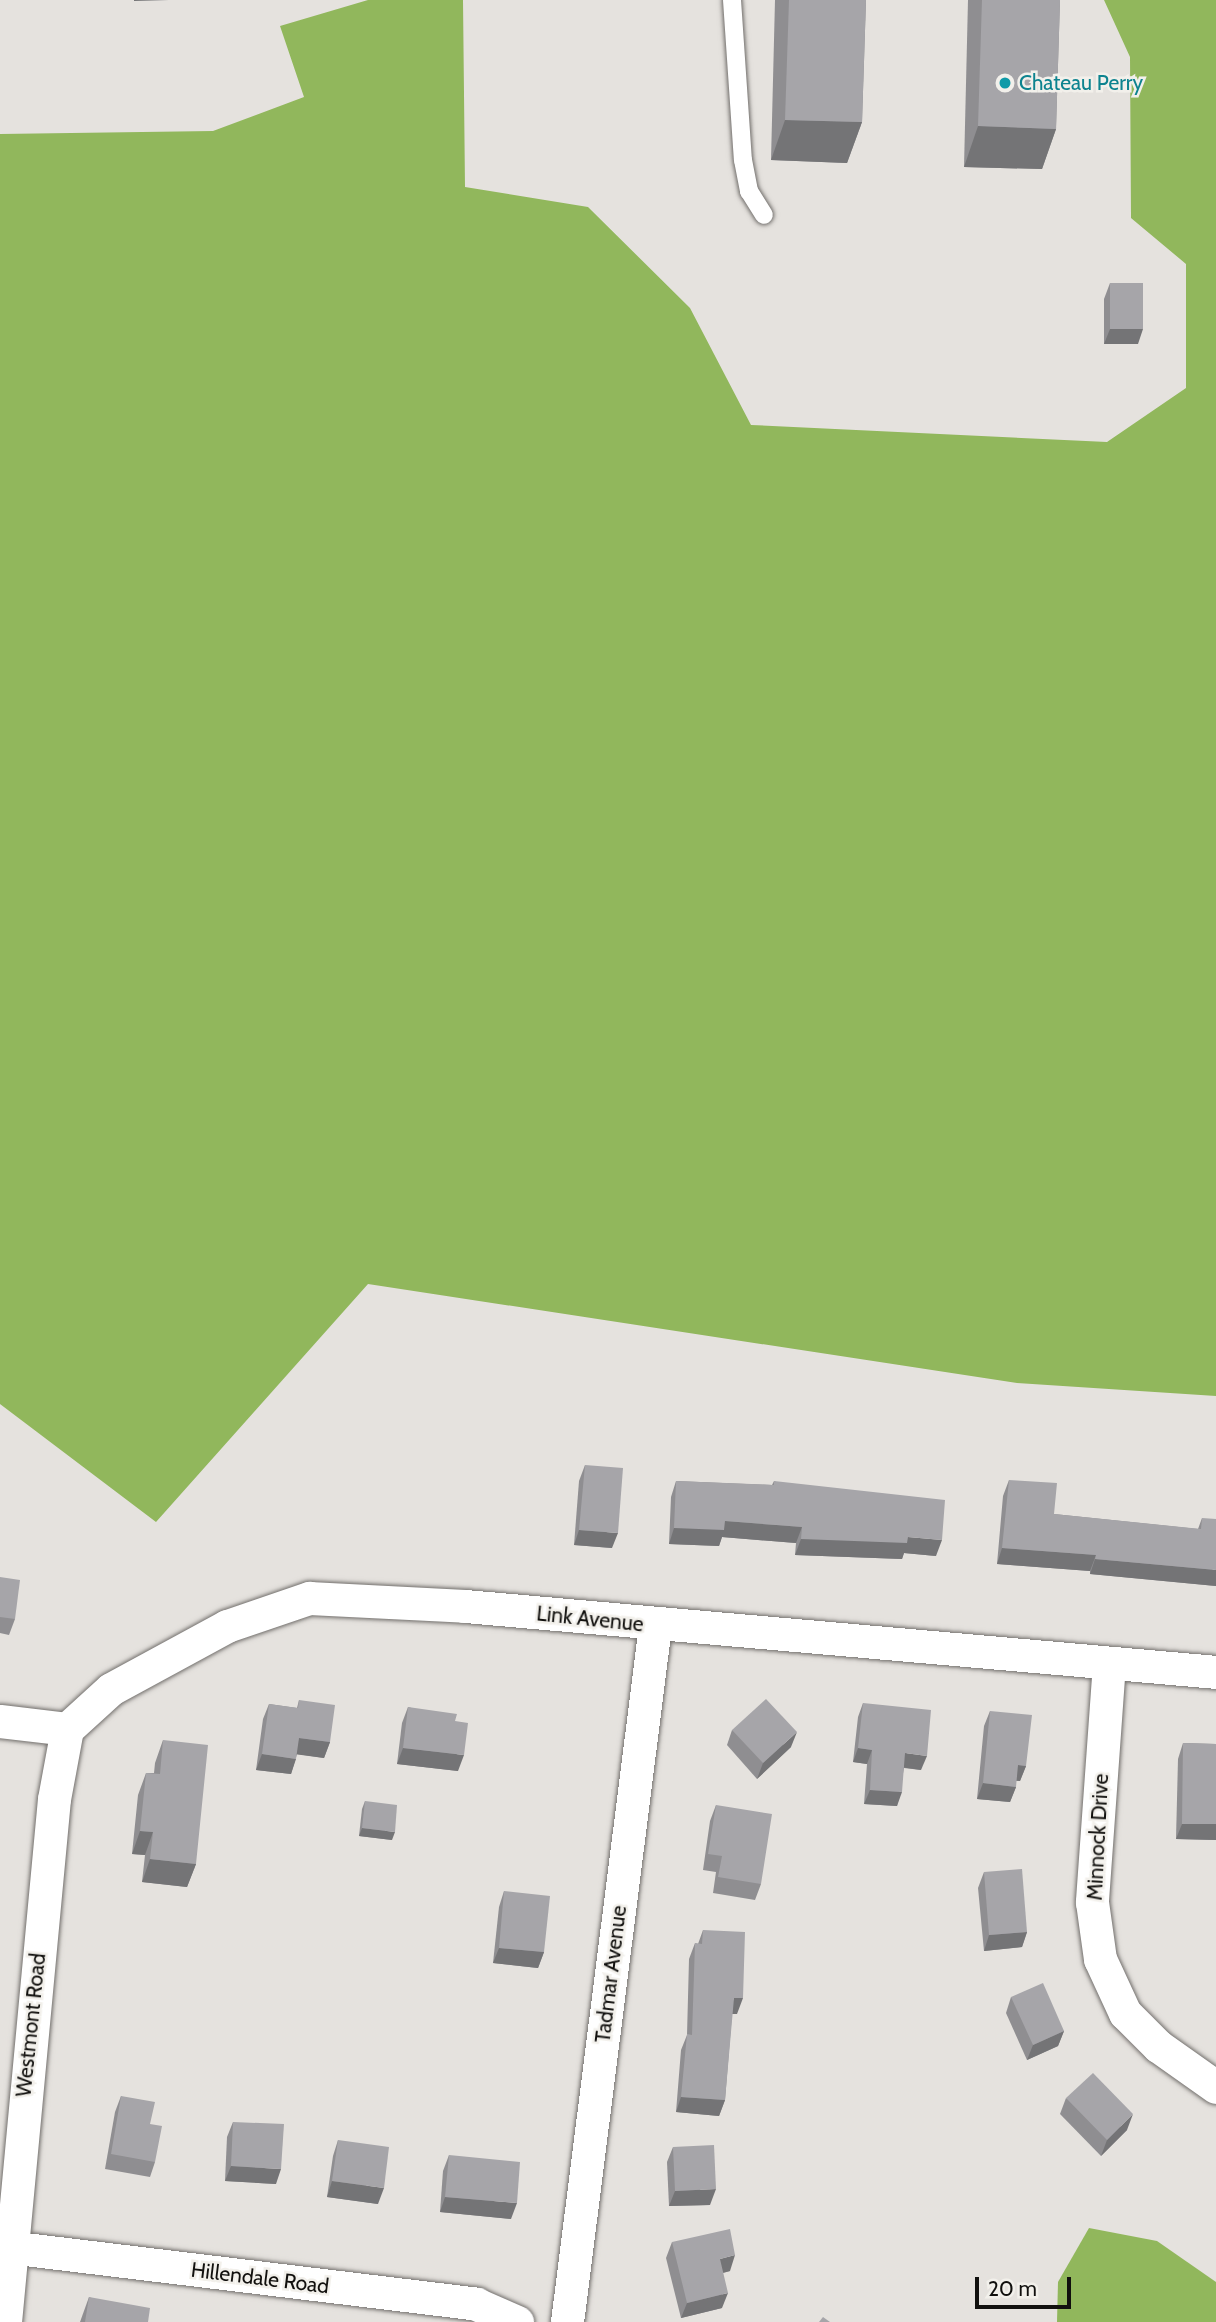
<!DOCTYPE html>
<style>
body{margin:0}
#map{position:relative;width:1216px;height:2322px;overflow:hidden;background:#e5e2de;font-family:Cabin,sans-serif}
div>[style]{position:absolute}
.forest>*{inset:0;background:#91b75c}
.roads{filter:drop-shadow(0 0 2px #726f6c) drop-shadow(0 0 2px #726f6c)}
.lane>*{height:18px;margin:-9px;padding:0 9px;transform-origin:9px;border-radius:9px;background:#fff}
.street>*{height:33px;margin:-16.5px;padding:0 16.5px;transform-origin:16.5px;border-radius:16.5px;background:#fff}
.wall>*{inset:0;background:#8f8e91}
.shaded-wall>*{inset:0;background:#747476}
.building>*{inset:0;background:#a6a5a9}
.dots>*{width:19px;height:19px;translate:-50% -50%;box-sizing:border-box;border:4px solid #f2f0eb;border-radius:50%}
span{translate:-50% -50%;white-space:nowrap;text-align:center;line-height:1.15;-webkit-text-stroke:5px #f2f0eb;paint-order:stroke}
.culture-label{font-size:21px;color:#0d838f}
.left{translate:0 -50%;text-align:left}
.street-label{font-size:21px;color:#11100e}
.scale{position:absolute;left:975px;top:2277px;width:96px;height:32px;box-sizing:border-box;border:4px solid #11100e;border-top:0;padding-left:9px;font-size:21px;line-height:24px;white-space:nowrap;color:#11100e;-webkit-text-stroke:5px #f2f0eb;paint-order:stroke}
</style>
<div id="map">
<div class="forest">
<i style="clip-path:polygon(368px 0,463px 0,465px 187px,588px 207px,690px 308px,751px 425px,1107px 442px,1186px 388px,1186px 264px,1131px 218px,1130px 57px,1104px 0,1216px 0,1216px 1396px,1017px 1383px,368px 1284px,156px 1522px,0 1404px,0 134px,213px 131px,304px 97px,280px 26px)"></i>
<i style="clip-path:polygon(1089px 2228px,1157px 2241px,1216px 2282px,1216px 2322px,1057px 2322px,1058px 2282px)"></i>
</div>
<div class="roads">
<div class="lane">
<i style="left:732px;top:0;width:160px;rotate:86.1deg"></i>
<i style="left:743px;top:160px;width:32px;rotate:79deg"></i>
<i style="left:749px;top:191px;width:28px;rotate:58deg"></i>
</div>
<div class="street">
<i style="left:1109px;top:1663px;width:240px;rotate:94.1deg"></i>
<i style="left:1092px;top:1902px;width:58px;rotate:82deg"></i>
<i style="left:1100px;top:1959px;width:60px;rotate:65.2deg"></i>
<i style="left:1125px;top:2013px;width:47px;rotate:45deg"></i>
<i style="left:1158px;top:2046px;width:71px;rotate:35.3deg"></i>
<i style="left:0;top:1721px;width:67px;rotate:6.8deg"></i>
<i style="left:67px;top:1729px;width:59px;rotate:-42.3deg"></i>
<i style="left:111px;top:1689px;width:132px;rotate:-28.5deg"></i>
<i style="left:227px;top:1626px;width:87px;rotate:-18.9deg"></i>
<i style="left:309px;top:1598px;width:156px;rotate:2.9deg"></i>
<i style="left:465px;top:1606px;width:754px;rotate:5.02deg"></i>
<i style="left:0;top:2246px;width:480px;rotate:6.9deg"></i>
<i style="left:476px;top:2304px;width:45px;rotate:23.7deg"></i>
<i style="left:5px;top:2322px;width:525px;rotate:-84.65deg"></i>
<i style="left:54px;top:1799px;width:71px;rotate:-79.5deg"></i>
<i style="left:567px;top:2322px;width:703px;rotate:-82.8deg"></i>
</div>
</div>
<div class="wall">
<i style="clip-path:polygon(775px 0,866px 0,862px 122px,847px 163px,771px 160px)"></i>
<i style="clip-path:polygon(968px 0,1060px 0,1056px 129px,1042px 169px,964px 167px)"></i>
<i style="clip-path:polygon(1110px 283px,1138px 344px,1104px 344px,1104px 299px)"></i>
<i style="clip-path:polygon(585px 1465px,612px 1548px,574px 1545px,579px 1481px)"></i>
<i style="clip-path:polygon(1009px 1480px,1054px 1514px,1198px 1529px,1202px 1518px,1216px 1586px,1090px 1574px,1090px 1571px,997px 1564px,1003px 1496px)"></i>
<i style="clip-path:polygon(676px 1481px,772px 1485px,774px 1481px,936px 1556px,904px 1553px,902px 1559px,795px 1555px,796px 1543px,722px 1537px,719px 1546px,669px 1544px,671px 1497px)"></i>
<i style="clip-path:polygon(0 1577px,15px 1619px,9px 1635px,0 1633px)"></i>
<i style="clip-path:polygon(299px 1700px,330px 1742px,324px 1758px,297px 1754px,291px 1774px,256px 1770px,263px 1719px,269px 1704px,297px 1708px)"></i>
<i style="clip-path:polygon(863px 1703px,921px 1770px,904px 1768px,897px 1806px,864px 1804px,867px 1764px,853px 1762px,858px 1717px)"></i>
<i style="clip-path:polygon(408px 1707px,455px 1721px,458px 1771px,397px 1764px,402px 1723px)"></i>
<i style="clip-path:polygon(990px 1711px,1026px 1766px,1020px 1781px,1016px 1781px,1016px 1787px,1010px 1802px,977px 1799px,984px 1726px)"></i>
<i style="clip-path:polygon(732px 1730px,791px 1747px,757px 1779px,727px 1745px)"></i>
<i style="clip-path:polygon(163px 1740px,196px 1864px,187px 1887px,142px 1882px,145px 1855px,132px 1854px,138px 1795px,146px 1773px,154px 1773px,155px 1763px)"></i>
<i style="clip-path:polygon(1183px 1743px,1216px 1744px,1216px 1840px,1176px 1839px,1178px 1759px)"></i>
<i style="clip-path:polygon(365px 1801px,392px 1840px,359px 1836px,362px 1809px)"></i>
<i style="clip-path:polygon(716px 1805px,761px 1884px,755px 1900px,713px 1893px,716px 1872px,703px 1870px,710px 1821px)"></i>
<i style="clip-path:polygon(984px 1872px,1027px 1932px,1022px 1947px,984px 1951px,978px 1888px)"></i>
<i style="clip-path:polygon(504px 1891px,544px 1952px,538px 1968px,493px 1963px,499px 1907px)"></i>
<i style="clip-path:polygon(703px 1930px,737px 2014px,732px 2014px,725px 2100px,719px 2116px,676px 2112px,681px 2050px,687px 2035px,689px 1959px,695px 1943px,698px 1944px)"></i>
<i style="clip-path:polygon(1011px 1997px,1064px 2031px,1058px 2046px,1027px 2060px,1006px 2013px)"></i>
<i style="clip-path:polygon(121px 2096px,150px 2124px,155px 2162px,150px 2177px,105px 2169px,115px 2112px)"></i>
<i style="clip-path:polygon(1066px 2098px,1127px 2130px,1101px 2156px,1060px 2114px)"></i>
<i style="clip-path:polygon(233px 2122px,276px 2184px,225px 2181px,227px 2137px)"></i>
<i style="clip-path:polygon(338px 2140px,378px 2204px,327px 2197px,333px 2156px)"></i>
<i style="clip-path:polygon(673px 2147px,710px 2205px,669px 2206px,667px 2162px)"></i>
<i style="clip-path:polygon(449px 2155px,511px 2219px,440px 2212px,443px 2171px)"></i>
<i style="clip-path:polygon(672px 2242px,730px 2271px,723px 2273px,722px 2308px,681px 2318px,666px 2258px)"></i>
<i style="clip-path:polygon(89px 2297px,148px 2322px,80px 2322px)"></i>
</div>
<div class="shaded-wall">
<i style="clip-path:polygon(134px 0,169px 0,134px 1px)"></i>
<i style="clip-path:polygon(785px 120px,862px 122px,847px 163px,771px 160px)"></i>
<i style="clip-path:polygon(978px 126px,1056px 129px,1042px 169px,964px 167px)"></i>
<i style="clip-path:polygon(1110px 329px,1143px 329px,1138px 344px,1104px 344px)"></i>
<i style="clip-path:polygon(725px 1521px,802px 1527px,796px 1543px,722px 1537px,719px 1546px,669px 1544px,674px 1528px)"></i>
<i style="clip-path:polygon(579px 1530px,618px 1533px,612px 1548px,574px 1545px)"></i>
<i style="clip-path:polygon(908px 1537px,942px 1540px,936px 1556px,904px 1553px,902px 1559px,795px 1555px,801px 1539px)"></i>
<i style="clip-path:polygon(1002px 1548px,1096px 1555px,1090px 1571px,997px 1564px)"></i>
<i style="clip-path:polygon(1095px 1559px,1216px 1570px,1216px 1586px,1090px 1574px)"></i>
<i style="clip-path:polygon(797px 1732px,791px 1747px,757px 1779px,763px 1763px)"></i>
<i style="clip-path:polygon(299px 1738px,330px 1742px,324px 1758px,294px 1754px)"></i>
<i style="clip-path:polygon(403px 1748px,464px 1755px,458px 1771px,397px 1764px)"></i>
<i style="clip-path:polygon(858px 1748px,872px 1750px,867px 1764px,853px 1762px)"></i>
<i style="clip-path:polygon(905px 1753px,927px 1756px,921px 1770px,900px 1767px)"></i>
<i style="clip-path:polygon(262px 1754px,296px 1759px,291px 1774px,256px 1770px)"></i>
<i style="clip-path:polygon(1018px 1765px,1026px 1766px,1020px 1781px,1012px 1780px)"></i>
<i style="clip-path:polygon(983px 1783px,1016px 1787px,1010px 1802px,977px 1799px)"></i>
<i style="clip-path:polygon(870px 1790px,902px 1792px,897px 1806px,864px 1804px)"></i>
<i style="clip-path:polygon(1182px 1824px,1216px 1824px,1216px 1840px,1176px 1839px)"></i>
<i style="clip-path:polygon(362px 1828px,395px 1832px,392px 1840px,359px 1836px)"></i>
<i style="clip-path:polygon(140px 1831px,153px 1832px,145px 1855px,132px 1854px)"></i>
<i style="clip-path:polygon(150px 1859px,196px 1864px,187px 1887px,142px 1882px)"></i>
<i style="clip-path:polygon(1027px 1932px,1022px 1947px,984px 1951px,989px 1935px)"></i>
<i style="clip-path:polygon(499px 1948px,544px 1952px,538px 1968px,493px 1963px)"></i>
<i style="clip-path:polygon(734px 1998px,743px 1998px,737px 2014px,728px 2014px)"></i>
<i style="clip-path:polygon(1064px 2031px,1058px 2046px,1027px 2060px,1033px 2045px)"></i>
<i style="clip-path:polygon(681px 2097px,725px 2100px,719px 2116px,676px 2112px)"></i>
<i style="clip-path:polygon(1133px 2114px,1127px 2130px,1101px 2156px,1107px 2140px)"></i>
<i style="clip-path:polygon(231px 2166px,281px 2169px,276px 2184px,225px 2181px)"></i>
<i style="clip-path:polygon(332px 2181px,384px 2188px,378px 2204px,327px 2197px)"></i>
<i style="clip-path:polygon(716px 2189px,710px 2205px,669px 2206px,675px 2191px)"></i>
<i style="clip-path:polygon(445px 2197px,517px 2203px,511px 2219px,440px 2212px)"></i>
<i style="clip-path:polygon(735px 2255px,730px 2271px,714px 2275px,720px 2259px)"></i>
<i style="clip-path:polygon(728px 2293px,722px 2308px,681px 2318px,687px 2303px)"></i>
</div>
<div class="building">
<i style="clip-path:polygon(789px 0,866px 0,862px 122px,785px 120px)"></i>
<i style="clip-path:polygon(982px 0,1060px 0,1056px 129px,978px 126px)"></i>
<i style="clip-path:polygon(1110px 283px,1143px 283px,1143px 329px,1110px 329px)"></i>
<i style="clip-path:polygon(585px 1465px,623px 1468px,618px 1533px,579px 1530px)"></i>
<i style="clip-path:polygon(1009px 1480px,1057px 1483px,1054px 1514px,1201px 1529px,1202px 1518px,1216px 1519px,1216px 1570px,1095px 1559px,1096px 1555px,1002px 1548px)"></i>
<i style="clip-path:polygon(676px 1481px,774px 1485px,774px 1481px,945px 1500px,942px 1540px,908px 1537px,907px 1543px,801px 1539px,802px 1527px,725px 1521px,724px 1530px,674px 1528px)"></i>
<i style="clip-path:polygon(0 1577px,20px 1580px,15px 1619px,0 1617px)"></i>
<i style="clip-path:polygon(766px 1699px,797px 1732px,763px 1763px,732px 1730px)"></i>
<i style="clip-path:polygon(299px 1700px,335px 1705px,330px 1742px,299px 1738px,296px 1759px,262px 1754px,269px 1704px,298px 1708px)"></i>
<i style="clip-path:polygon(863px 1703px,931px 1710px,927px 1756px,905px 1753px,902px 1792px,870px 1790px,872px 1750px,858px 1748px)"></i>
<i style="clip-path:polygon(408px 1707px,457px 1714px,455px 1721px,468px 1723px,464px 1755px,403px 1748px)"></i>
<i style="clip-path:polygon(990px 1711px,1032px 1715px,1026px 1766px,1018px 1765px,1016px 1787px,983px 1783px)"></i>
<i style="clip-path:polygon(163px 1740px,208px 1745px,196px 1864px,150px 1859px,153px 1832px,140px 1831px,146px 1773px,160px 1774px)"></i>
<i style="clip-path:polygon(1183px 1743px,1216px 1744px,1216px 1824px,1182px 1824px)"></i>
<i style="clip-path:polygon(365px 1801px,397px 1805px,395px 1832px,362px 1828px)"></i>
<i style="clip-path:polygon(716px 1805px,772px 1814px,761px 1884px,718px 1877px,722px 1856px,708px 1854px)"></i>
<i style="clip-path:polygon(1022px 1869px,1027px 1932px,989px 1935px,984px 1872px)"></i>
<i style="clip-path:polygon(504px 1891px,550px 1896px,544px 1952px,499px 1948px)"></i>
<i style="clip-path:polygon(703px 1930px,745px 1932px,743px 1998px,734px 1998px,725px 2100px,681px 2097px,687px 2034px,692px 2035px,695px 1943px,702px 1944px)"></i>
<i style="clip-path:polygon(1043px 1983px,1064px 2031px,1033px 2045px,1011px 1997px)"></i>
<i style="clip-path:polygon(1093px 2073px,1133px 2114px,1107px 2140px,1066px 2098px)"></i>
<i style="clip-path:polygon(121px 2096px,155px 2102px,150px 2124px,162px 2126px,155px 2162px,111px 2154px)"></i>
<i style="clip-path:polygon(233px 2122px,284px 2124px,281px 2169px,231px 2166px)"></i>
<i style="clip-path:polygon(338px 2140px,389px 2147px,384px 2188px,332px 2181px)"></i>
<i style="clip-path:polygon(714px 2145px,716px 2189px,675px 2191px,673px 2147px)"></i>
<i style="clip-path:polygon(449px 2155px,520px 2162px,517px 2203px,445px 2197px)"></i>
<i style="clip-path:polygon(730px 2229px,735px 2255px,720px 2259px,728px 2293px,687px 2303px,672px 2242px)"></i>
<i style="clip-path:polygon(89px 2297px,150px 2308px,148px 2322px,85px 2322px)"></i>
<i style="clip-path:polygon(823px 2317px,830px 2322px,819px 2322px)"></i>
</div>
<div class="dots">
<i style="left:1005px;top:83px;background:#0f9aa8"></i>
</div>
<div class="culture-label">
<span class="left" style="left:1019px;top:83px">Chateau Perry</span>
</div>
<div class="street-label">
<span style="left:590px;top:1619px;rotate:6deg">Link Avenue</span>
<span style="left:1098px;top:1837px;rotate:-87deg">Minnock Drive</span>
<span style="left:611px;top:1974px;rotate:-83deg">Tadmar Avenue</span>
<span style="left:31px;top:2025px;rotate:-84deg">Westmont Road</span>
<span style="left:260px;top:2278px;rotate:7deg">Hillendale Road</span>
</div>
<div class="scale">20 m</div>
</div>
